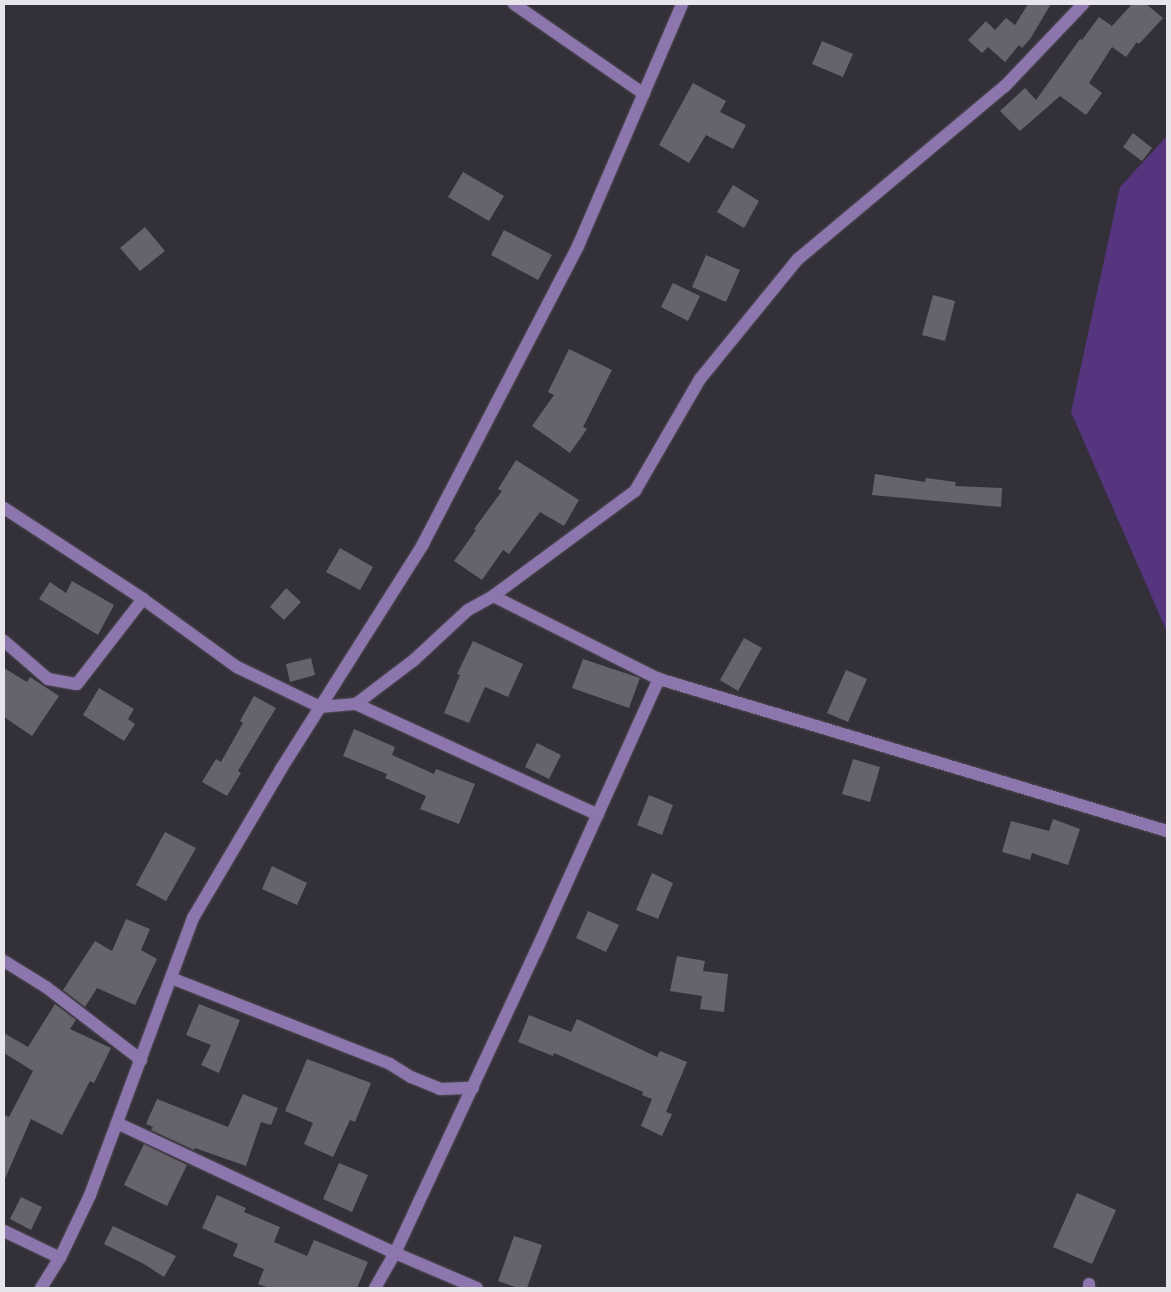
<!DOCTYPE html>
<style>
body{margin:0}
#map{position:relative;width:1171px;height:1292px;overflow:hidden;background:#333039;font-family:"Sofia Sans Condensed",sans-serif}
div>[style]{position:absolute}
.green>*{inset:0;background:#55357d}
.building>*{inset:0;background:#67636d}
.roads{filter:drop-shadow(0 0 1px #504d55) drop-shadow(0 0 1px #504d55)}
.minor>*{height:12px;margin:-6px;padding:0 6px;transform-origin:6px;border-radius:6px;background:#8c76ad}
span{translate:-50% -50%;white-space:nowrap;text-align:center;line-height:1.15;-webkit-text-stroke:4px #29262f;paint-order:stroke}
.frame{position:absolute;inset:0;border:5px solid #e7e5eb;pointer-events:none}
</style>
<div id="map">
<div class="green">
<i style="clip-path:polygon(1167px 136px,1167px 632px,1071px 412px,1120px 187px)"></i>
</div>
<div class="building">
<i style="clip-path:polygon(1028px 4px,1051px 4px,1030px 39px,1022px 48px,1019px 45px,1005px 62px,988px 47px,982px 53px,968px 40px,986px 21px,995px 30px,1006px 18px,1015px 25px)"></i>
<i style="clip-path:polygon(1132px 4px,1146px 4px,1163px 18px,1139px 44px,1137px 42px,1126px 57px,1112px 47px,1089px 83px,1102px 93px,1086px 115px,1060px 96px,1020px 131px,1000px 111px,1025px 88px,1036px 100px,1080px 39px,1082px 40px,1099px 17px,1112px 26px)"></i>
<i style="clip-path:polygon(822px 41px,853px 54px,843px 77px,812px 64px)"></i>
<i style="clip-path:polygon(693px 83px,726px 101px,720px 112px,746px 125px,733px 149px,706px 135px,689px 163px,659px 145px)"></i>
<i style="clip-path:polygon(1133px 133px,1152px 148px,1142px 161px,1123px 147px)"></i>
<i style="clip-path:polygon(463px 172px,504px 196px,489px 221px,448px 197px)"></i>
<i style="clip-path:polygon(733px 185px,759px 201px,744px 228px,717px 212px)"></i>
<i style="clip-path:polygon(145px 227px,165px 251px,140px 271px,120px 248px)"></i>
<i style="clip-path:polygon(504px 230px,552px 255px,538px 280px,491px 255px)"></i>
<i style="clip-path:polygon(706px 255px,740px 270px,726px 302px,692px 287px)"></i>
<i style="clip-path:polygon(673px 283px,700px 296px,688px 321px,661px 307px)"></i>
<i style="clip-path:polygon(933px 295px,955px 301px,945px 341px,922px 335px)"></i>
<i style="clip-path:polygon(569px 349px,612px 370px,583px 427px,587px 429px,570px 453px,532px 426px,554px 395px,548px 392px)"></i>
<i style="clip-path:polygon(516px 460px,579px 500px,564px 526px,540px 512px,509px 554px,503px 550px,482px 580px,454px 561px,476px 530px,474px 529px,502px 491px,498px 489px)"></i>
<i style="clip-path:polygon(875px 474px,925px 482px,926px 478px,956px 482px,955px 486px,1002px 488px,1001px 507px,872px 495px)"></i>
<i style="clip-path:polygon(340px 548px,373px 567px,360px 590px,326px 572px)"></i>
<i style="clip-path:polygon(72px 581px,114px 605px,98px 635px,39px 599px,50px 582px,66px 593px)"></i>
<i style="clip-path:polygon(286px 588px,301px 602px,284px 620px,270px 607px)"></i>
<i style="clip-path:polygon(744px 638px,762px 648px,738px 691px,720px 680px)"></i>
<i style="clip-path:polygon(473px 641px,523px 664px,508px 697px,485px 687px,469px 723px,444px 713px,460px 675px,457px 674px)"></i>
<i style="clip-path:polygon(311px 658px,315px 675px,290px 682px,286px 664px)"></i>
<i style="clip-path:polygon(583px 659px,640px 678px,629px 708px,572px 688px)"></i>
<i style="clip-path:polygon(4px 668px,27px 682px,30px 677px,59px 696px,32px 736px,4px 717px)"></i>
<i style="clip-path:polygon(846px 670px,867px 679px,848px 722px,827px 713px)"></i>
<i style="clip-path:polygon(99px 688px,134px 709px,128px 719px,135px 724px,124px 741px,83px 715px)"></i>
<i style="clip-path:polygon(254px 696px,276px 708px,238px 771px,241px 773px,227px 796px,202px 782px,216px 759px,221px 762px,243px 723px,240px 721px)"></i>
<i style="clip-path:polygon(354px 729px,395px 747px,392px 755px,434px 774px,436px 769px,475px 784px,459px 824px,420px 809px,426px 796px,385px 778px,387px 774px,343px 756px)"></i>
<i style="clip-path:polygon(537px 743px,561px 755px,549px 779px,525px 767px)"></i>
<i style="clip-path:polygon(853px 759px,880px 767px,870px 802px,842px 794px)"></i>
<i style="clip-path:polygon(649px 795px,673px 805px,662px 835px,637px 825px)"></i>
<i style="clip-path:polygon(1053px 819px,1080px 829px,1068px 865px,1032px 853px,1030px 860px,1002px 852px,1011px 821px,1049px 831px)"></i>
<i style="clip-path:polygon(165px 832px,196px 848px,166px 901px,136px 885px)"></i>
<i style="clip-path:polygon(272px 866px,307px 883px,297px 905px,262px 889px)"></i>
<i style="clip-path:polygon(652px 873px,673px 883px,658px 919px,636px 910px)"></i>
<i style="clip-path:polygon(588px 911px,619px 925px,606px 952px,576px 938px)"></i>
<i style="clip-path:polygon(126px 919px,150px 929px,141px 950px,157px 959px,135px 1005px,97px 988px,85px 1007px,63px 990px,95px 941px,112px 951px)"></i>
<i style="clip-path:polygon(677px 956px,705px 961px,703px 971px,728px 974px,724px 1012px,700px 1009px,702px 996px,670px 991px)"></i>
<i style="clip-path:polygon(55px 1004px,76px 1020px,70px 1029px,111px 1048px,94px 1083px,90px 1081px,62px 1135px,31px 1119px,4px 1181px,4px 1115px,9px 1117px,33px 1071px,4px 1053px,4px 1033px,28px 1047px)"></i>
<i style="clip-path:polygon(199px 1004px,240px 1020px,219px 1073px,201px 1065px,211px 1045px,186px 1035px)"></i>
<i style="clip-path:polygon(529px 1015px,571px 1032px,577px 1019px,657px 1057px,660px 1051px,687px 1062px,666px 1112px,672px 1114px,662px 1136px,641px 1126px,652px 1099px,642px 1095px,643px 1092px,554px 1053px,553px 1056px,518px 1042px)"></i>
<i style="clip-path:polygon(307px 1059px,371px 1083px,355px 1122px,350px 1120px,333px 1157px,304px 1144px,313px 1123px,285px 1111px)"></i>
<i style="clip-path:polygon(243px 1094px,278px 1108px,271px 1125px,261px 1122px,246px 1166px,195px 1148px,194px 1150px,151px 1130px,153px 1127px,146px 1124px,157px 1099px,228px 1127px)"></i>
<i style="clip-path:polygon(144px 1144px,187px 1165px,167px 1206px,124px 1185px)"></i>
<i style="clip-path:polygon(339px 1163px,368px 1175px,352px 1212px,323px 1199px)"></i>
<i style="clip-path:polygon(1077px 1193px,1116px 1210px,1092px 1264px,1053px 1247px)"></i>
<i style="clip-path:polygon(217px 1195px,246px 1208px,244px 1212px,280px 1227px,274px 1242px,307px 1256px,314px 1240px,368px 1262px,357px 1288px,269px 1288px,258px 1284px,264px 1269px,233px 1256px,238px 1244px,202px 1228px)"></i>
<i style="clip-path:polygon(21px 1197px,42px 1207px,31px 1230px,10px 1219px)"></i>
<i style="clip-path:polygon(113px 1226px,176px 1256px,164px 1277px,144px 1264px,104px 1244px)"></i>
<i style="clip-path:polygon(514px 1236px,542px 1245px,527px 1288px,518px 1288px,498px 1281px)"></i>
</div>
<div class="roads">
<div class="minor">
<i style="left:514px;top:4px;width:158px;rotate:34.7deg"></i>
<i style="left:4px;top:508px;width:166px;rotate:33.2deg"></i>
<i style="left:143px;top:599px;width:116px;rotate:35.9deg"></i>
<i style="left:237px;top:667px;width:92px;rotate:25.7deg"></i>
<i style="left:320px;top:707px;width:36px;rotate:-5deg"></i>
<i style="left:356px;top:704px;width:73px;rotate:-37.2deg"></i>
<i style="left:414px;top:660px;width:74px;rotate:-42.8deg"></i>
<i style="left:468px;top:610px;width:29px;rotate:-29deg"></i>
<i style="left:493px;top:596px;width:177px;rotate:-36.5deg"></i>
<i style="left:635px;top:491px;width:129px;rotate:-59.9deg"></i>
<i style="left:700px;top:379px;width:155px;rotate:-50.8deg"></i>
<i style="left:798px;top:259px;width:270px;rotate:-39.9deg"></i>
<i style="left:1005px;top:86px;width:113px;rotate:-46.4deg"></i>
<i style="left:493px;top:596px;width:186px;rotate:26.6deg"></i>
<i style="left:659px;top:679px;width:530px;rotate:16.66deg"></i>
<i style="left:4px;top:641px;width:58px;rotate:40.8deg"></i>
<i style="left:48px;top:679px;width:29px;rotate:10deg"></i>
<i style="left:77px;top:684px;width:108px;rotate:-52.2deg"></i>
<i style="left:356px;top:704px;width:266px;rotate:24.6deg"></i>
<i style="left:4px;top:961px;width:49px;rotate:31.8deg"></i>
<i style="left:46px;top:987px;width:120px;rotate:37.5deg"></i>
<i style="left:171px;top:978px;width:235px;rotate:21.4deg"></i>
<i style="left:390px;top:1064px;width:25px;rotate:32deg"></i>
<i style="left:411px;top:1077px;width:31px;rotate:22deg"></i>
<i style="left:440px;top:1089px;width:33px;rotate:-2deg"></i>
<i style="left:117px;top:1123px;width:307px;rotate:25.1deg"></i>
<i style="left:395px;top:1253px;width:89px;rotate:23.1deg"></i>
<i style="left:4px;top:1231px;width:62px;rotate:25.7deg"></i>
<i style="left:41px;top:1288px;width:36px;rotate:-58deg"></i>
<i style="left:60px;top:1258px;width:70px;rotate:-64.5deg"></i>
<i style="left:90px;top:1195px;width:296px;rotate:-69.6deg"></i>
<i style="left:193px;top:918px;width:173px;rotate:-59.4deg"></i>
<i style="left:281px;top:769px;width:266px;rotate:-57.7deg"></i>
<i style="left:423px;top:544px;width:336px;rotate:-62.5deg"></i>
<i style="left:578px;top:246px;width:263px;rotate:-66.7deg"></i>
<i style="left:375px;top:1288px;width:40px;rotate:-60.3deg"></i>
<i style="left:395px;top:1253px;width:333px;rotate:-65deg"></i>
<i style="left:536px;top:951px;width:299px;rotate:-65.7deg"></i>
<i style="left:1089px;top:1288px;width:4px;rotate:-90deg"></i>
</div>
</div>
<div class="frame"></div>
</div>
